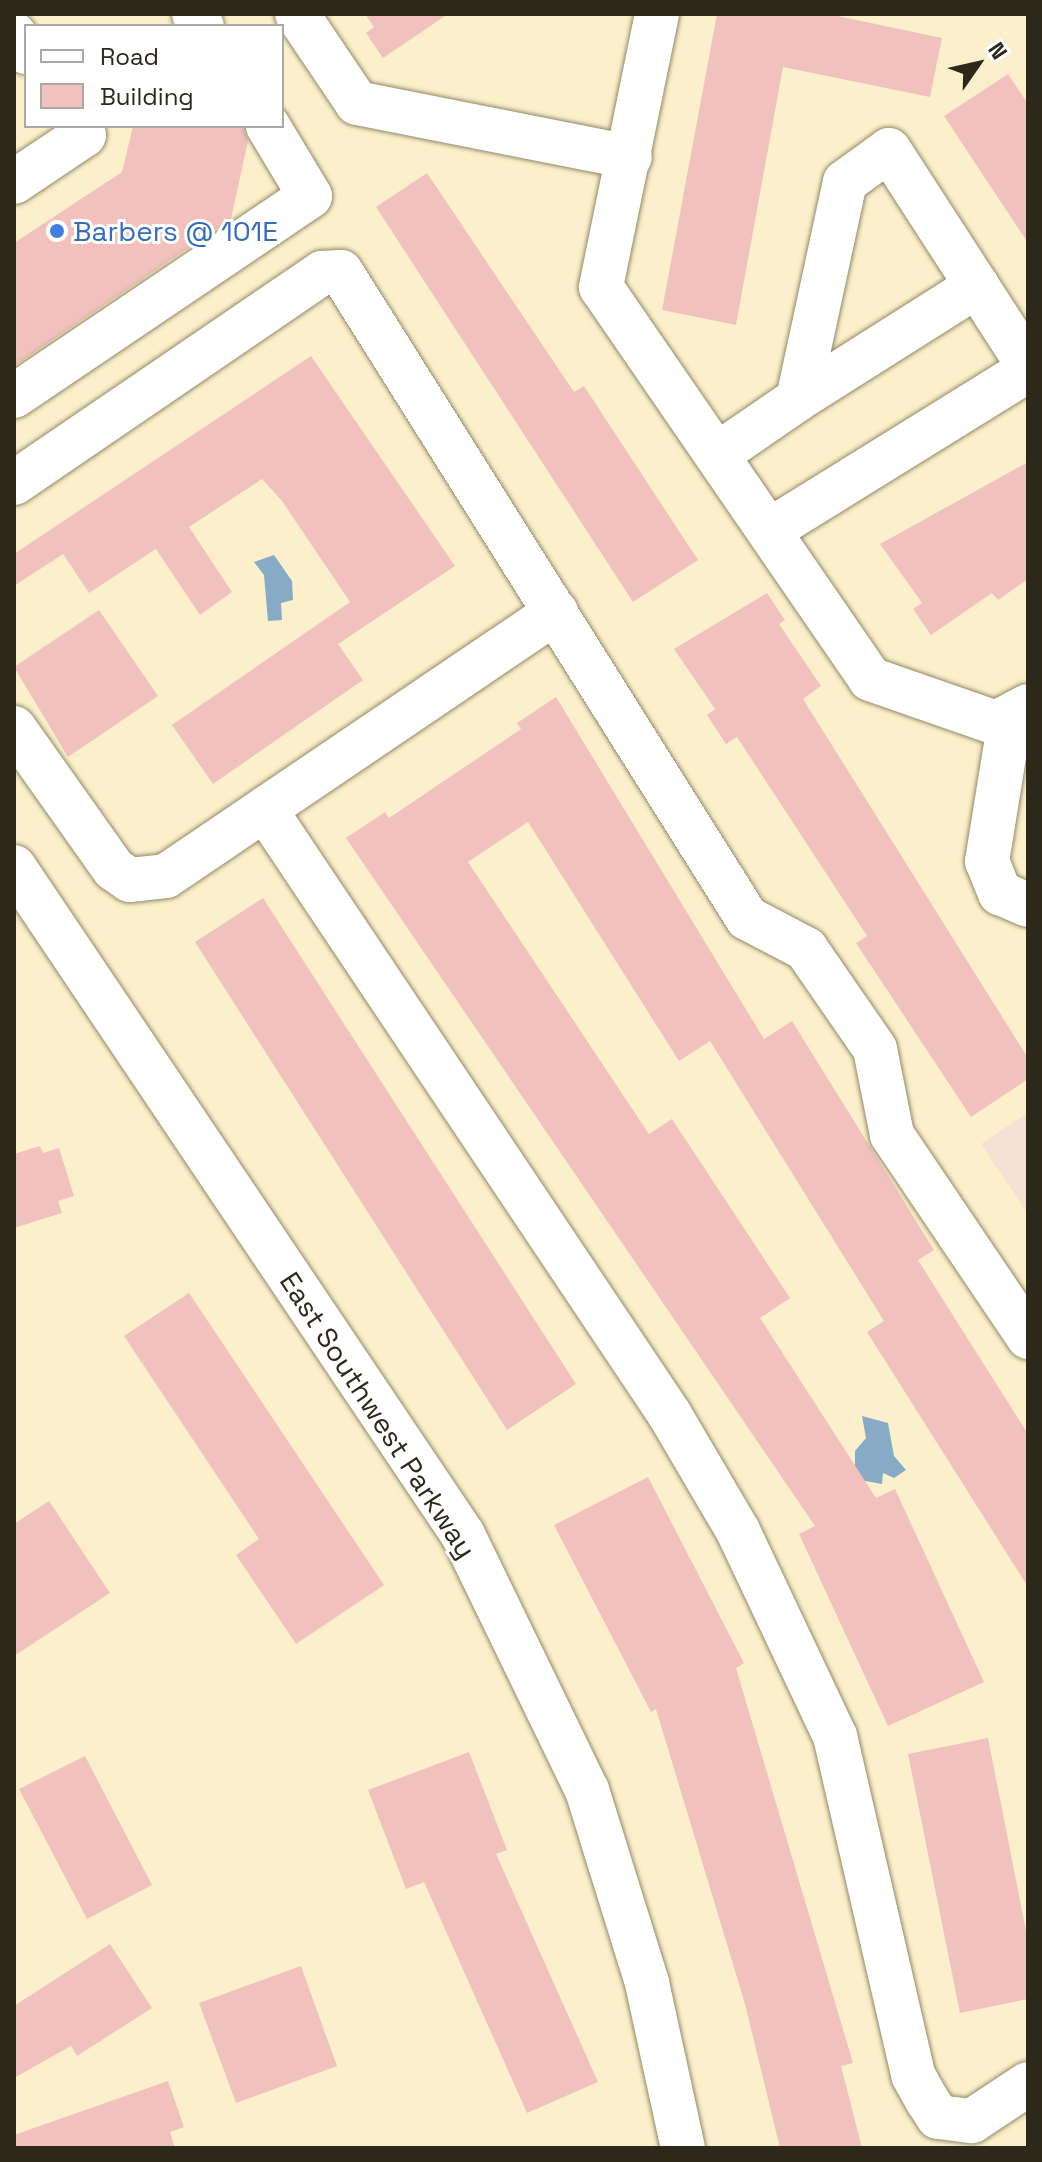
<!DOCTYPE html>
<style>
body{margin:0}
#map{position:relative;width:1042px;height:2162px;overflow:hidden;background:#fbf0cb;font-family:"Space Grotesk",sans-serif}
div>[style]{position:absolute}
.commercial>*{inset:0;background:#f6e2d2}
.water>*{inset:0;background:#87abc7}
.building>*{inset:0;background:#f1c1bd}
.roads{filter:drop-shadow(0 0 2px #938967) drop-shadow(0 0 2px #938967)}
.minor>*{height:44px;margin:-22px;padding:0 22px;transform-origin:22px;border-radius:22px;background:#fff}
.dots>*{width:22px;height:22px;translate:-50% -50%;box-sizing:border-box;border:4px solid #fff;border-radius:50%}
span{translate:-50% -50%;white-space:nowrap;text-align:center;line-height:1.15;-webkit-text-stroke:6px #fff;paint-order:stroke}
.shop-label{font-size:28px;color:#366cbe}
.left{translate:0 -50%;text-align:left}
.street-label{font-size:28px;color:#2c281a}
.frame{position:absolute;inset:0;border:16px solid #2c281a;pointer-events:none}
.legend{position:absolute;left:24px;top:24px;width:260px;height:104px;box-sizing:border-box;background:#fff;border:2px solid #aba9a3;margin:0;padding:10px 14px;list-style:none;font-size:24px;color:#2c281a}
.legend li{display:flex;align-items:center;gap:16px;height:40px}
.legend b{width:40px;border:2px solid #aba9a3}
.north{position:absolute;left:938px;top:24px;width:80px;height:80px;-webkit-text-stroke:6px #fff;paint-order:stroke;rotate:56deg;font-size:22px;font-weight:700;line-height:32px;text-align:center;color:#2c281a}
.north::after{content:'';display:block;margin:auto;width:28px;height:36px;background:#2c281a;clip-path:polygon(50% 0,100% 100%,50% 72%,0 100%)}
</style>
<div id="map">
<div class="commercial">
<i style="clip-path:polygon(1028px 1112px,1028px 1214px,981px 1144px)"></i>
</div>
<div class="water">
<i style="clip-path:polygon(274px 555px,292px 581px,293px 600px,281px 603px,282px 620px,268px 621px,264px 575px,254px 562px)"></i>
<i style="clip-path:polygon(862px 1416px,888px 1423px,894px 1456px,906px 1470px,894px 1478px,883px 1473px,882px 1484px,855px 1479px,855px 1451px,866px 1438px)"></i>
</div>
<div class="building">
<i style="clip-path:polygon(365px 14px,448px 14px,383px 58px,366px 33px,374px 27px)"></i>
<i style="clip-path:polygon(717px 14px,828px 14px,942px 38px,930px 97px,783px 67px,736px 325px,662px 310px)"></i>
<i style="clip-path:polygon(1008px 74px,1028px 104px,1028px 243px,944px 116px)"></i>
<i style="clip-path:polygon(133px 126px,243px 126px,248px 141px,231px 219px,14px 366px,14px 243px,122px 172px)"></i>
<i style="clip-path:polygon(427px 173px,574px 392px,584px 386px,698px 560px,633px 602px,376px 207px)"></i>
<i style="clip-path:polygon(311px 356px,455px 566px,338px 644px,363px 680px,213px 784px,172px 725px,350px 602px,282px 501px,262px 479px,189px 527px,232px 592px,200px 615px,156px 549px,89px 593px,63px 554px,14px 586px,14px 554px)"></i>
<i style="clip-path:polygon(1028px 462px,1028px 579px,998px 600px,992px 593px,931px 635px,913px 609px,922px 603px,880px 544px)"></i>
<i style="clip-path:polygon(767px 593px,785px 620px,779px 624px,821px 686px,803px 699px,1028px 1058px,1028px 1079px,971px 1117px,856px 943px,867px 936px,737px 737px,726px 744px,707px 715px,715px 709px,674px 649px)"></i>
<i style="clip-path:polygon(99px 610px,158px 696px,68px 757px,14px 667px)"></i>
<i style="clip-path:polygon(556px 697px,764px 1039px,792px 1021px,934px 1250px,918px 1260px,1028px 1434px,1028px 1587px,867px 1332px,884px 1321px,710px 1041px,679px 1061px,528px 822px,468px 862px,649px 1134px,672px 1119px,790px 1298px,760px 1318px,876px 1498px,895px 1489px,984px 1682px,888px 1726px,799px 1534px,815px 1526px,346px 838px,385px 812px,389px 818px,521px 729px,517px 723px)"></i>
<i style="clip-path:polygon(263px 898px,576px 1384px,507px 1430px,195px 942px)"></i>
<i style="clip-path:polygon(40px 1146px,43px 1153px,59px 1148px,74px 1196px,58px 1201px,62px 1213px,14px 1228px,14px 1154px)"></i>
<i style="clip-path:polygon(189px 1293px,384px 1585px,296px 1644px,236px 1555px,259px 1539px,124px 1336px)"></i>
<i style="clip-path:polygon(648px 1477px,744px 1663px,736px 1668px,853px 2063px,841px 2066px,862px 2148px,780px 2148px,745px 2004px,656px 1709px,651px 1712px,554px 1525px)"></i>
<i style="clip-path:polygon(49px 1501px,110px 1593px,14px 1656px,14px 1524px)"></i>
<i style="clip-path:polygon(988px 1738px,1028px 1941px,1028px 1999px,960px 2013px,908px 1754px)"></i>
<i style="clip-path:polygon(469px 1752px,507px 1850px,496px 1854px,598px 2082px,527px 2113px,424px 1882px,406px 1889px,368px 1790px)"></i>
<i style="clip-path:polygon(85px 1756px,152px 1885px,87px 1919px,19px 1789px)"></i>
<i style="clip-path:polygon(110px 1944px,152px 2008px,77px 2056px,71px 2046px,14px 2078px,14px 2006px)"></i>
<i style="clip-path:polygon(301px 1966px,337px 2066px,236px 2103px,199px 2003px)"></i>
<i style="clip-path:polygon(168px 2081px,184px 2127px,170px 2132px,175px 2148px,14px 2148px,14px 2135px)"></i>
</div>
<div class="roads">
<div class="minor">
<i style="left:194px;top:14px;width:14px;rotate:56deg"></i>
<i style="left:297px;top:14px;width:107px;rotate:56deg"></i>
<i style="left:357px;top:103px;width:278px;rotate:11.2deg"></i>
<i style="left:657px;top:14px;width:279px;rotate:101.6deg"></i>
<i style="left:601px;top:287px;width:475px;rotate:55.5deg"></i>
<i style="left:870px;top:679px;width:133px;rotate:19.2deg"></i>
<i style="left:996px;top:723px;width:36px;rotate:-28deg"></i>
<i style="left:14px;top:34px;width:22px;rotate:56deg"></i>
<i style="left:14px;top:182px;width:84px;rotate:-33.9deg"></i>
<i style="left:84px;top:135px;width:11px;rotate:-124deg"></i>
<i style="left:14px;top:396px;width:357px;rotate:-34deg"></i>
<i style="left:310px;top:196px;width:82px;rotate:-121deg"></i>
<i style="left:798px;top:399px;width:212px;rotate:-32.3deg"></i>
<i style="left:718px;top:454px;width:97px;rotate:-34.5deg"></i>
<i style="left:798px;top:399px;width:222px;rotate:-77.8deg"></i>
<i style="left:845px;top:182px;width:54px;rotate:-36deg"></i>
<i style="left:889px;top:150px;width:256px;rotate:57.1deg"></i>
<i style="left:14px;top:483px;width:373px;rotate:-34.3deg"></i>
<i style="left:322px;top:273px;width:19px;rotate:-3deg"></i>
<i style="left:341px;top:272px;width:763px;rotate:57.85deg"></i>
<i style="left:747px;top:918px;width:67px;rotate:27.7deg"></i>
<i style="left:806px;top:949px;width:121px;rotate:55.4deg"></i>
<i style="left:875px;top:1049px;width:88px;rotate:78.8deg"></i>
<i style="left:892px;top:1135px;width:244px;rotate:56deg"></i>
<i style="left:770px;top:530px;width:304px;rotate:-31.8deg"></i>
<i style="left:14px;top:728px;width:173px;rotate:54.7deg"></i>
<i style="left:114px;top:869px;width:19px;rotate:35deg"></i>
<i style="left:130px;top:880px;width:36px;rotate:-6deg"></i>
<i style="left:166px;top:876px;width:471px;rotate:-34.1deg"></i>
<i style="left:1007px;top:738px;width:125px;rotate:99.2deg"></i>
<i style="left:987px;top:861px;width:35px;rotate:68deg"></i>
<i style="left:1000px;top:893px;width:30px;rotate:23deg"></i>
<i style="left:268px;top:814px;width:723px;rotate:56.22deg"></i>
<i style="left:670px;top:1415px;width:134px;rotate:59.6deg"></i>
<i style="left:738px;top:1531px;width:227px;rotate:64.7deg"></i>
<i style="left:835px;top:1736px;width:348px;rotate:77deg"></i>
<i style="left:913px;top:2075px;width:29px;rotate:61deg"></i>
<i style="left:927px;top:2100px;width:20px;rotate:57deg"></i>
<i style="left:938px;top:2117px;width:34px;rotate:7deg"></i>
<i style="left:972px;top:2121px;width:67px;rotate:-33.5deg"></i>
<i style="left:14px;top:867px;width:805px;rotate:56.09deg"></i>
<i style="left:463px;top:1535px;width:284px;rotate:64.1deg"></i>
<i style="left:587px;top:1790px;width:202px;rotate:72.7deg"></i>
<i style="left:647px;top:1983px;width:169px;rotate:77.7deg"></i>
</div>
</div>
<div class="dots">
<i style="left:57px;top:231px;background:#3f7fe0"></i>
</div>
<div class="shop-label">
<span class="left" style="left:73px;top:231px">Barbers @ 101E</span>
</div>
<div class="street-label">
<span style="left:378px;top:1415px;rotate:57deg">East Southwest Parkway</span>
</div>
<div class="frame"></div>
<ul class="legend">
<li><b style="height:10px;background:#fff"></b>Road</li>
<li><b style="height:22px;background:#f1c1bd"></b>Building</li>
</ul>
<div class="north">N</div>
</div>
